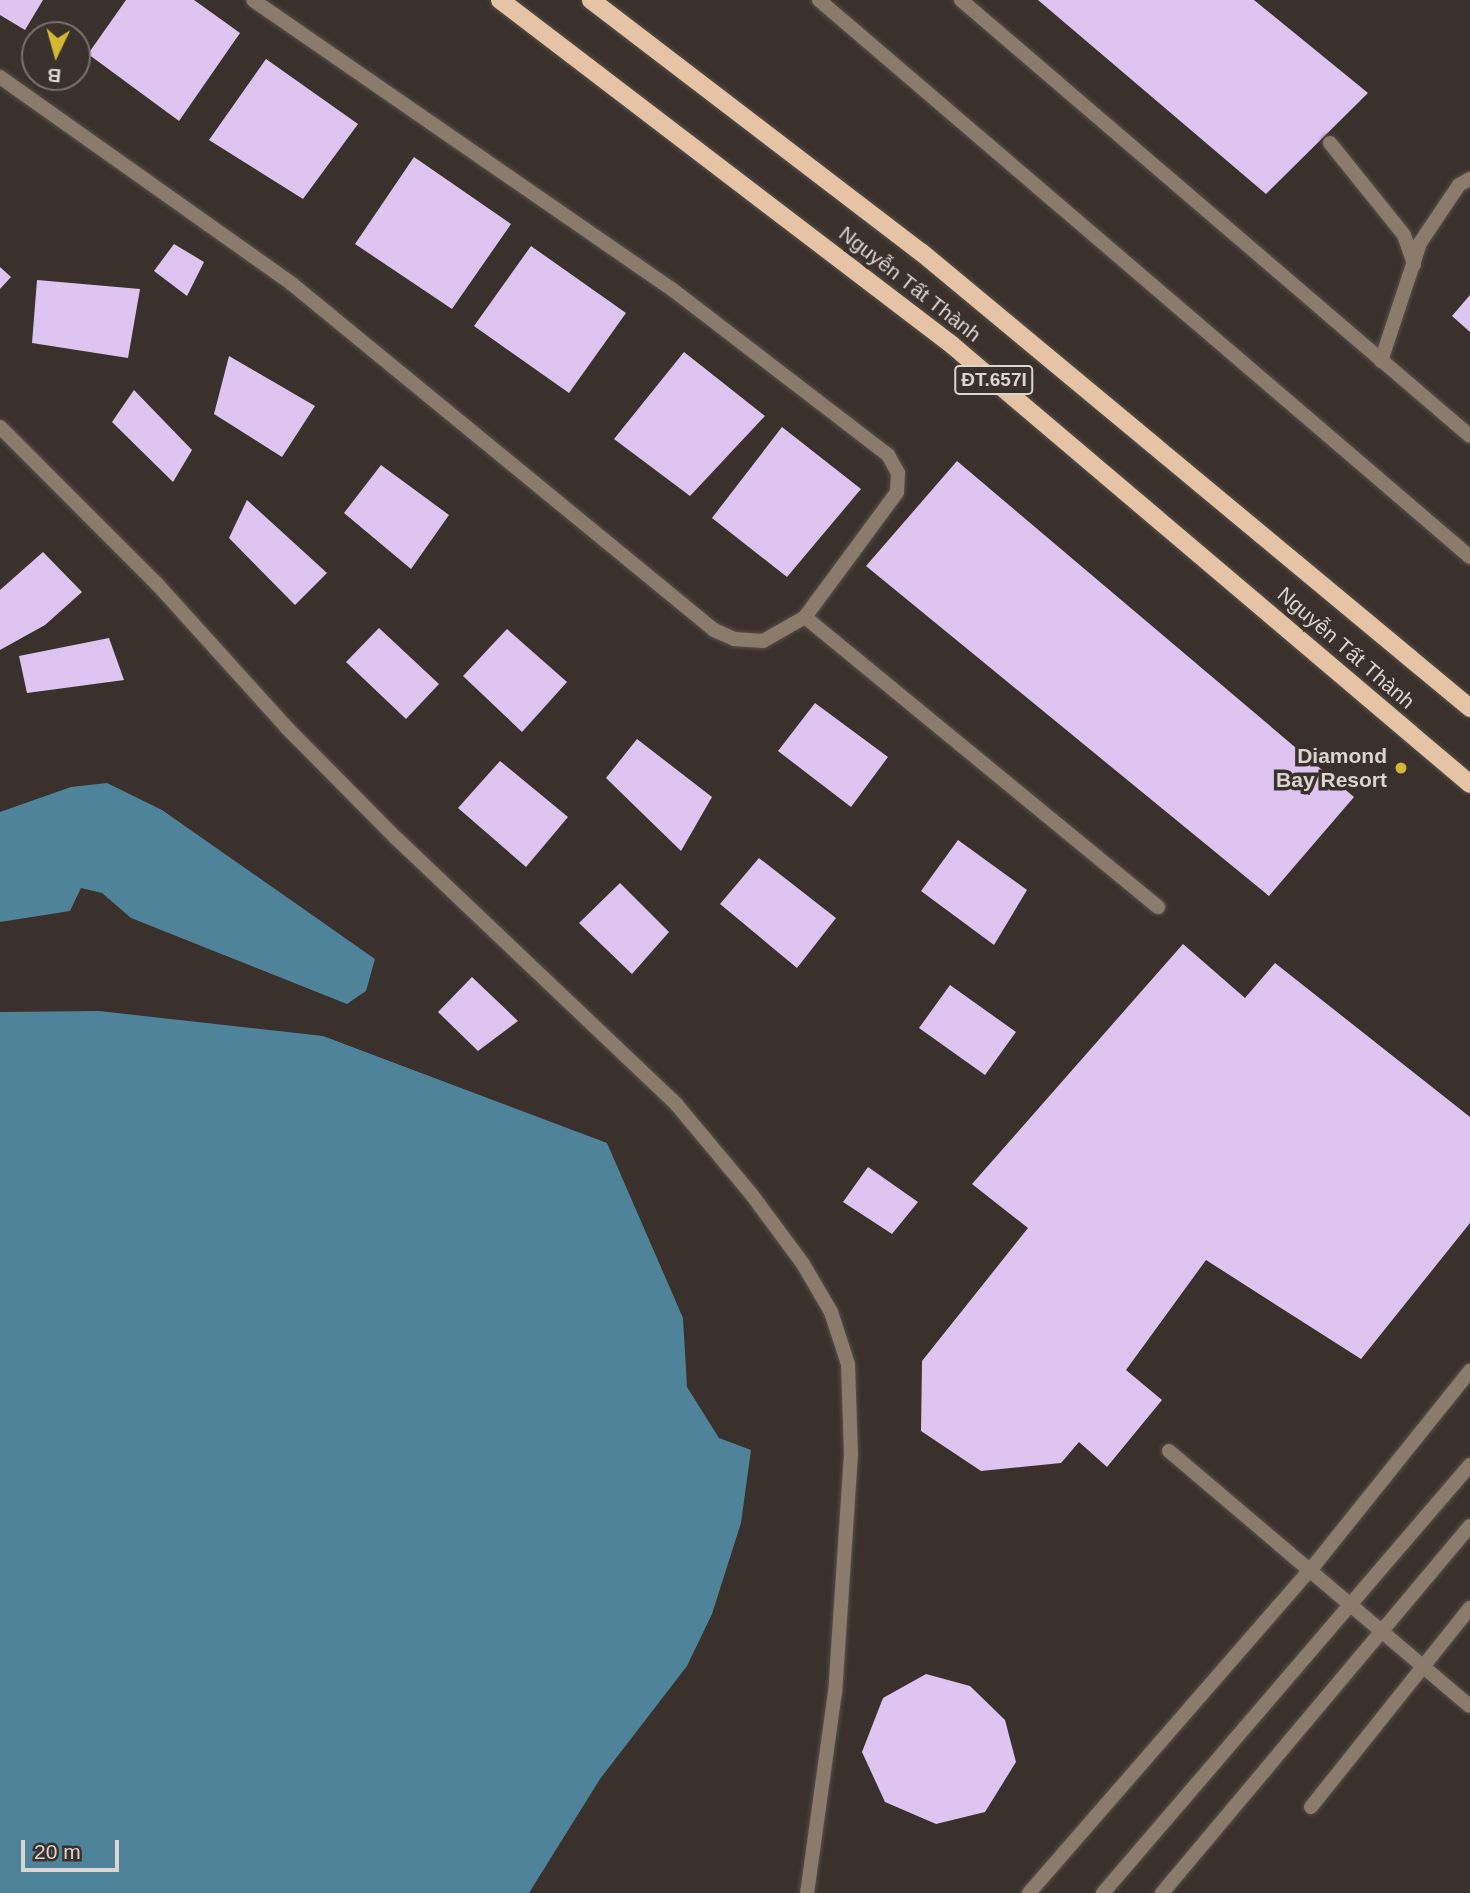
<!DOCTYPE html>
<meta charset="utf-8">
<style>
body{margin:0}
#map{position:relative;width:1470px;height:1893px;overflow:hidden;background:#3a302c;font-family:Helvetica,sans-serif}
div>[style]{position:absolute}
.water>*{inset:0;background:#4e839a}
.building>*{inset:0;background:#dec5f1}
.roads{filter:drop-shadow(0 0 2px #574e4a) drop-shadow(0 0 2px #574e4a)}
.lane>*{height:14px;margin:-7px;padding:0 7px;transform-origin:7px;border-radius:7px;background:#8b7b6c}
.primary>*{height:18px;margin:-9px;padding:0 9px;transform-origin:9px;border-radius:9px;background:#e5c3a4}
.dots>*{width:19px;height:19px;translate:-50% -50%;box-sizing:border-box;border:4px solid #3a302c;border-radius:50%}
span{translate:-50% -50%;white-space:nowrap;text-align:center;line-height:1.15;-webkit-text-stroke:7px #3a302c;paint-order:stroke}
.shield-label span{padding:2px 5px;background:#3a302c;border:2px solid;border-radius:5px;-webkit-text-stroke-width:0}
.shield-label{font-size:19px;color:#dbd5d1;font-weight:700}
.street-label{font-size:21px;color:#dbd5d1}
.poi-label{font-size:21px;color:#dbd5d1;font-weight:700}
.right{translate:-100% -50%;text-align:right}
.north{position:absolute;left:21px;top:21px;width:70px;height:70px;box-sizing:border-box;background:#3a302c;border:2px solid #7a726e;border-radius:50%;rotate:185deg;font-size:19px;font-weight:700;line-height:28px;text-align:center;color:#dbd5d1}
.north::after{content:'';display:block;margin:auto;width:24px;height:32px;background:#d3b635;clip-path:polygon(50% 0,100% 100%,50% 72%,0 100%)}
.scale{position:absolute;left:21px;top:1840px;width:98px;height:32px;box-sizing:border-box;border:4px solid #dbd5d1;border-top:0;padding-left:9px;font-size:21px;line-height:24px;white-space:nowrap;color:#dbd5d1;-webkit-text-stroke:5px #3a302c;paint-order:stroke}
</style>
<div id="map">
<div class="water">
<i style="clip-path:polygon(107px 783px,162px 810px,375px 959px,366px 991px,347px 1004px,131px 918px,102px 893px,81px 888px,70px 911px,0 922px,0 812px,71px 787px)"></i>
<i style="clip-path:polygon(99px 1011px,323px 1036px,607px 1143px,683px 1318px,687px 1387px,719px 1438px,751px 1450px,741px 1523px,712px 1614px,687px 1666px,600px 1779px,529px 1893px,0 1893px,0 1012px)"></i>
</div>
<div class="building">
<i style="clip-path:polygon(0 0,43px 0,25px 30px,0 15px)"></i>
<i style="clip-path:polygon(126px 0,194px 0,240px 33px,179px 121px,88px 54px)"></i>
<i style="clip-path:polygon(1038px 0,1254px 0,1368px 93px,1266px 194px)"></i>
<i style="clip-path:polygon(266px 59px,358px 124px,303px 199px,209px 140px)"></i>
<i style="clip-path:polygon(414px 157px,511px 224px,452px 309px,355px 244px)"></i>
<i style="clip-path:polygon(174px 244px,204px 262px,187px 296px,154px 271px)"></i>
<i style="clip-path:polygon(531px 246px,626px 313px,569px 393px,474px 326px)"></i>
<i style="clip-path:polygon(0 267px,11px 277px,0 289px)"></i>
<i style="clip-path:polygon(37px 280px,140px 289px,128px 358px,32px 343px)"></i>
<i style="clip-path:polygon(1470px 295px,1470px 332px,1452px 316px)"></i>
<i style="clip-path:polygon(684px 352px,765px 416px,690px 496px,614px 439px)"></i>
<i style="clip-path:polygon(229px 356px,315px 406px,282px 457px,214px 414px)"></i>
<i style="clip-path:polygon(134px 390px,192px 450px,173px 482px,112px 422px)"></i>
<i style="clip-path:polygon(782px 427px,861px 489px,787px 577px,712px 518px)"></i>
<i style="clip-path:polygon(957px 461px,1354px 797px,1269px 896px,866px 566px)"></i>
<i style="clip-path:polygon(381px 465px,449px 515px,411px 569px,344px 513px)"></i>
<i style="clip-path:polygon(247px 500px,327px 573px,295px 605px,229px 538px)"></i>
<i style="clip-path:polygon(43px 552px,82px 592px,45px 625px,0 650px,0 590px)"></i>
<i style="clip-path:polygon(379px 628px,439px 684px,406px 719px,346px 662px)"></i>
<i style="clip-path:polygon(507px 629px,567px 682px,522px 732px,463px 676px)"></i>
<i style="clip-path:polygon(109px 638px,124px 680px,27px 693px,19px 656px)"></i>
<i style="clip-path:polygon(815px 703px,888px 757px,851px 807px,778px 751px)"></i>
<i style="clip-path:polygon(637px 739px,712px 797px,681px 851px,606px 778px)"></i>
<i style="clip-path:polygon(500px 761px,568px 817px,526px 867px,458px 808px)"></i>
<i style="clip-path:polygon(958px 840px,1027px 890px,994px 945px,921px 891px)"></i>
<i style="clip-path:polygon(759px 858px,836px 918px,797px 968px,720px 904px)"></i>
<i style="clip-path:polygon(620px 883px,669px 932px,632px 974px,579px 923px)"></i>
<i style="clip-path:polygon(1183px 944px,1245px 998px,1275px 963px,1470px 1117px,1470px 1223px,1361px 1359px,1206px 1260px,1126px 1370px,1162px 1400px,1107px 1467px,1079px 1442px,1061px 1463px,981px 1471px,921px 1431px,922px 1361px,1028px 1228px,972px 1184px)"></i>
<i style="clip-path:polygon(472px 977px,518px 1021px,478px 1051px,438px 1012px)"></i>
<i style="clip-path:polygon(950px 985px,1016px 1032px,985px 1075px,919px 1028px)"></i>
<i style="clip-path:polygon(868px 1167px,918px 1202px,892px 1234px,843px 1202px)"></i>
<i style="clip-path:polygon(926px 1674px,970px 1686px,1005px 1720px,1016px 1762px,985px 1812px,936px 1824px,885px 1802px,862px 1752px,883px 1698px)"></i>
</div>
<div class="roads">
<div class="lane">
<i style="left:819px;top:0;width:857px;rotate:40.55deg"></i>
<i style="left:961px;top:0;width:670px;rotate:40.58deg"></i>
<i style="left:0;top:77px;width:358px;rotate:35.3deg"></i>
<i style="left:292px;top:284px;width:546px;rotate:39.35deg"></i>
<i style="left:714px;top:630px;width:22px;rotate:24deg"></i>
<i style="left:734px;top:639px;width:29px;rotate:4deg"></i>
<i style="left:763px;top:641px;width:48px;rotate:-29.7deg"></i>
<i style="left:805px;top:617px;width:155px;rotate:-53.6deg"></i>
<i style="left:897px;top:492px;width:19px;rotate:-87deg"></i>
<i style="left:898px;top:473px;width:21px;rotate:-119deg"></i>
<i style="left:888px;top:455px;width:271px;rotate:-142.5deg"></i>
<i style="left:673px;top:290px;width:510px;rotate:-145.38deg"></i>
<i style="left:1330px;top:143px;width:118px;rotate:51.2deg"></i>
<i style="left:1404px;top:235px;width:31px;rotate:71deg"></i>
<i style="left:1381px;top:361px;width:124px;rotate:-71.7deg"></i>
<i style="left:1420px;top:243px;width:70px;rotate:-56.1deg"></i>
<i style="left:1459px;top:185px;width:13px;rotate:-29deg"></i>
<i style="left:0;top:427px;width:222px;rotate:45deg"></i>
<i style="left:157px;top:584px;width:194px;rotate:47.9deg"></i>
<i style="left:287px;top:728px;width:156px;rotate:45.3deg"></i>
<i style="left:397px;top:839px;width:385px;rotate:43.5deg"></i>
<i style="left:676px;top:1104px;width:119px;rotate:50.1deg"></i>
<i style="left:752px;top:1195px;width:86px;rotate:53.5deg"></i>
<i style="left:803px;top:1264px;width:56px;rotate:59.7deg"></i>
<i style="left:831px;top:1312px;width:55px;rotate:71.9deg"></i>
<i style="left:848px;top:1364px;width:90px;rotate:88.1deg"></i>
<i style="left:851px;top:1454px;width:239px;rotate:93.8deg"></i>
<i style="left:835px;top:1692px;width:203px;rotate:97.9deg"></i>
<i style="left:805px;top:617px;width:457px;rotate:39.4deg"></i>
<i style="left:1169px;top:1451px;width:394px;rotate:40.3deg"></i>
<i style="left:1311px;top:1807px;width:255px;rotate:-51.4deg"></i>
<i style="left:1029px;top:1893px;width:431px;rotate:-49deg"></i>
<i style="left:1312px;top:1568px;width:253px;rotate:-51.3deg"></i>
<i style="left:1103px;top:1893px;width:564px;rotate:-49.39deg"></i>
<i style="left:1162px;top:1893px;width:479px;rotate:-50deg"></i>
</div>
<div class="primary">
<i style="left:500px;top:0;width:569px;rotate:37.35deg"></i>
<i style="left:952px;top:345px;width:679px;rotate:40.28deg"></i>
<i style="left:591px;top:0;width:415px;rotate:37.4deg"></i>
<i style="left:921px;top:252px;width:714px;rotate:39.71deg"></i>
</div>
</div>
<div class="dots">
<i style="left:1401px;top:768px;background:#d3b635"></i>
</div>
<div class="shield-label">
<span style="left:994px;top:380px">ĐT.657I</span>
</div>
<div class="street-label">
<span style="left:910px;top:284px;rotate:38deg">Nguyễn Tất Thành</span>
<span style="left:1346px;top:648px;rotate:41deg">Nguyễn Tất Thành</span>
</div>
<div class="poi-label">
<span class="right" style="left:1387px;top:768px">Diamond<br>Bay Resort</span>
</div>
<div class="north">B</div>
<div class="scale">20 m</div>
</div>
